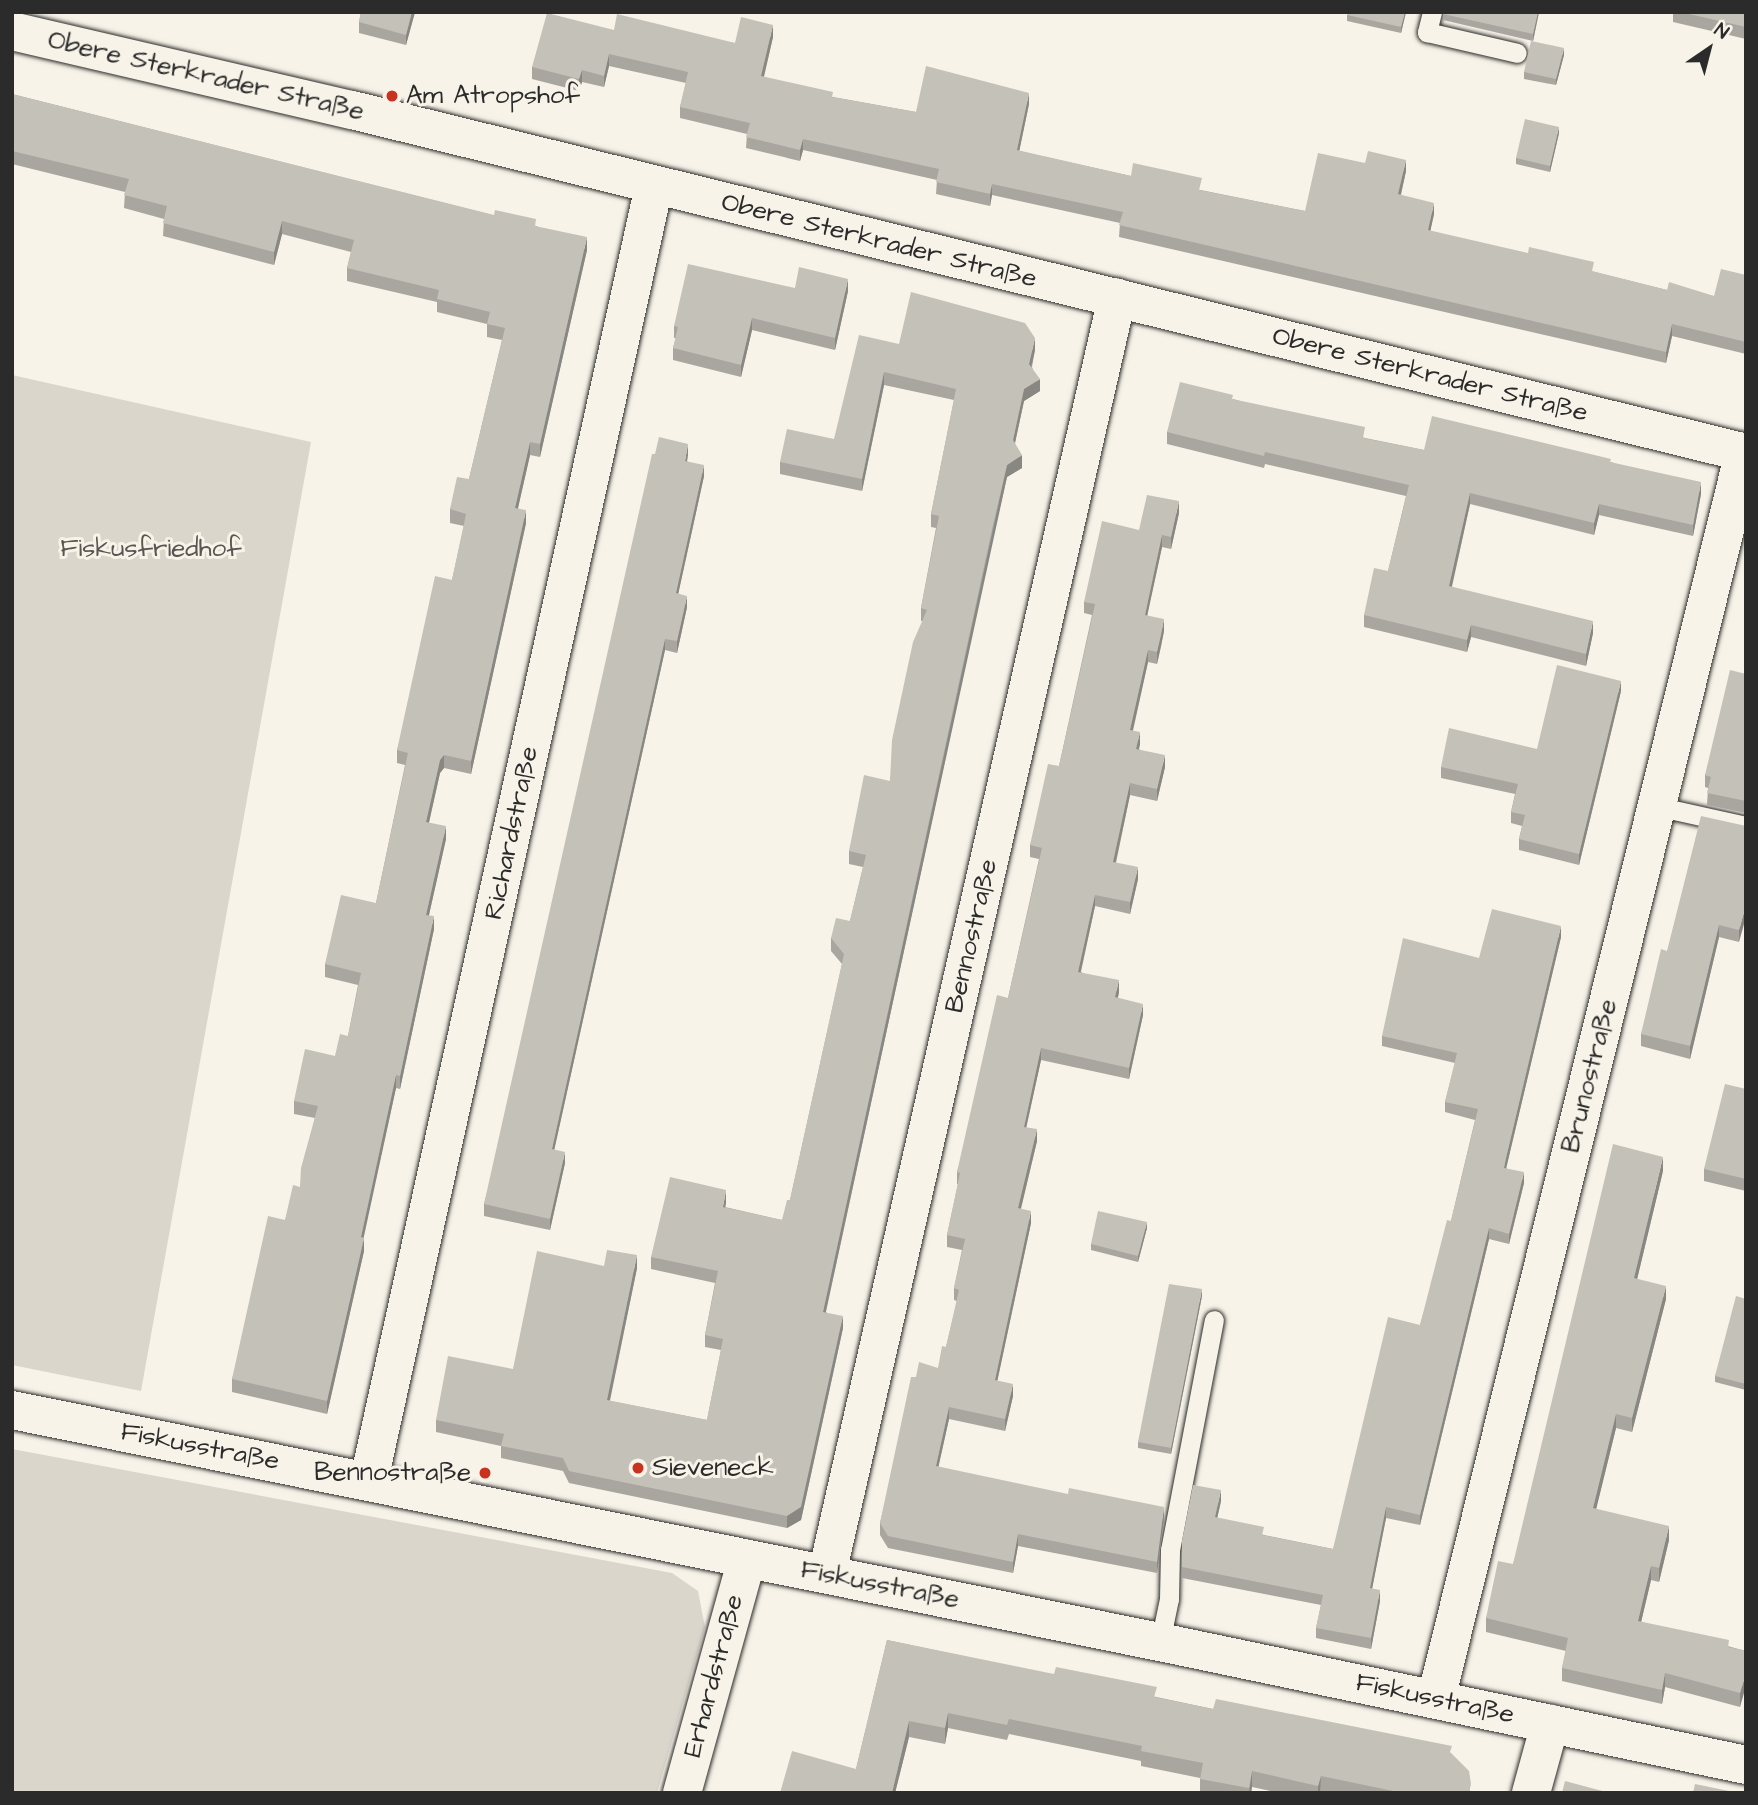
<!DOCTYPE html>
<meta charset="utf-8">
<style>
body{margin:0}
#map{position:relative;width:1758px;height:1805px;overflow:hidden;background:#f7f3e8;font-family:"Architects Daughter",sans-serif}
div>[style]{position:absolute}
.green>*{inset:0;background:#dad6cc}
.roads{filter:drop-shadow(0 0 2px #2b2b2b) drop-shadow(0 0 2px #2b2b2b)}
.lane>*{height:19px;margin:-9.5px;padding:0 9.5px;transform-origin:9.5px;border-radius:9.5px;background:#f7f3e8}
.street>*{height:38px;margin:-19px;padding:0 19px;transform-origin:19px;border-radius:19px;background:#f7f3e8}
.secondary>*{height:38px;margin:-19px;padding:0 19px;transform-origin:19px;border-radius:19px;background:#f7f3e8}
.wall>*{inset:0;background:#a9a69f}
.shaded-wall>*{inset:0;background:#898782}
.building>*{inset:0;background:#c4c1b9}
.dots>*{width:19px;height:19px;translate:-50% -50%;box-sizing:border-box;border:4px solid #f7f3e8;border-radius:50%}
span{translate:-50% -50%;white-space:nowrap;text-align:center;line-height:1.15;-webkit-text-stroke:6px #f7f3e8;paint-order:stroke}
.street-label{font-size:26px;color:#2b2b2b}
.poi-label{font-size:26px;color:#2b2b2b}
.left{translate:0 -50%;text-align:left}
.right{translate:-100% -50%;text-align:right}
.park-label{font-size:26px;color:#575653}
.frame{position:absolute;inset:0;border:14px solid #2b2b2b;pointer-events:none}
.north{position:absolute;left:1674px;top:14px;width:70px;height:70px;-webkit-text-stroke:5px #f7f3e8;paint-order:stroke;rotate:35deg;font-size:19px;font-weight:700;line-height:28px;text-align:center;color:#2b2b2b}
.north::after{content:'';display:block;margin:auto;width:24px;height:32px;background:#2b2b2b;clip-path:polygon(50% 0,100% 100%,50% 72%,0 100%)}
</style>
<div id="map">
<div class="green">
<i style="clip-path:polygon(12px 375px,311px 442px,141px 1391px,12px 1365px)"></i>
<i style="clip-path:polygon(12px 1449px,672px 1573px,698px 1591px,705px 1627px,657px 1793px,12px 1793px)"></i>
</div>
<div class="roads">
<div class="lane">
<i style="left:1432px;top:12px;width:21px;rotate:104deg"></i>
<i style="left:1427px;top:32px;width:92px;rotate:13.1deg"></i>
<i style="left:1656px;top:806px;width:92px;rotate:12.5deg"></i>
<i style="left:1160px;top:1642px;width:44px;rotate:-78.2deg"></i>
<i style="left:1169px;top:1599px;width:49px;rotate:-88.8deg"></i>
<i style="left:1170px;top:1550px;width:234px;rotate:-79.2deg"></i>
</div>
<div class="street">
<i style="left:12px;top:1410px;width:1171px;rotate:11.43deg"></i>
<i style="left:1160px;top:1642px;width:599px;rotate:11.85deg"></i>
<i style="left:369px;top:1480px;width:1325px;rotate:-77.58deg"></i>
<i style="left:827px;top:1574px;width:1309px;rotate:-77.2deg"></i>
<i style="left:1436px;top:1699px;width:1284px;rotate:-76.12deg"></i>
<i style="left:682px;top:1793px;width:243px;rotate:-74.5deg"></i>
<i style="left:1531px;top:1793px;width:72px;rotate:-74.6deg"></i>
</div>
<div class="secondary">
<i style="left:12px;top:31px;width:349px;rotate:13.1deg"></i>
<i style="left:352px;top:110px;width:1436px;rotate:13.82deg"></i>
</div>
</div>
<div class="wall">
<i style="clip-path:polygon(361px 12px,415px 12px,406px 45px,359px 33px,359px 22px)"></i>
<i style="clip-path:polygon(1406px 12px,1401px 33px,1347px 21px,1347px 15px)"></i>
<i style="clip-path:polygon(1443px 12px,1539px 12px,1533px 41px,1443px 20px)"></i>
<i style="clip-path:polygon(1673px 12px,1746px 12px,1746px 39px,1673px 22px)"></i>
<i style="clip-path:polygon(614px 30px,735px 43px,773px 37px,764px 77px,833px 97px,916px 112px,1029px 104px,1019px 151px,1131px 176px,1305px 211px,1365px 163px,1406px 171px,1401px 195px,1434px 214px,1430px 231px,1667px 290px,1714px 296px,1746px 275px,1746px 354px,1672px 336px,1666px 363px,1119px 237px,1120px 223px,992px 195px,990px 206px,936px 194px,937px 180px,803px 150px,800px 161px,746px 148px,747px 134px,680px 118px,680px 107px,686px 83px,609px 66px,604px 87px,582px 82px,579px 91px,532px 79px,532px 67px)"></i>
<i style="clip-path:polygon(1564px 55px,1556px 85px,1524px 79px,1524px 72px)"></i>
<i style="clip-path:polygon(12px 94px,536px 226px,587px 250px,540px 457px,530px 455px,518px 508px,526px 523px,471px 774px,444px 768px,440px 773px,429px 823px,446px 839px,429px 915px,434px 929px,400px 1089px,396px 1088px,363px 1237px,364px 1251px,327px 1414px,232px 1392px,232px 1379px,285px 1220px,300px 1187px,315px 1118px,294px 1114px,294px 1101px,335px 1056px,348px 1036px,358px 985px,325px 977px,325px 964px,376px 903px,405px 765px,397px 763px,397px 750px,452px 580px,464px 526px,450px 523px,450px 509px,469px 479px,502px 340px,487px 337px,487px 324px,437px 312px,437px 302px,347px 281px,347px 268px,351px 252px,282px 234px,274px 265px,163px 236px,164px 219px,124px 208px,125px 192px,12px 164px)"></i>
<i style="clip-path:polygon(1559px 133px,1550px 172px,1516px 164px,1516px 158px)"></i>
<i style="clip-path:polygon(795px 288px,848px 291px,835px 350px,752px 330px,741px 377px,673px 360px,673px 348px,676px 338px,674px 338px,674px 326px)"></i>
<i style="clip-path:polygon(899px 344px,1035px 350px,1032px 367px,1040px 391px,1024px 401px,1015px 443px,1022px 468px,1007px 477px,993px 538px,826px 1312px,843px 1328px,801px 1520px,787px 1528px,569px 1483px,563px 1471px,501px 1458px,501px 1446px,436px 1432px,436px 1420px,513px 1369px,637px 1268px,610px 1401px,707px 1420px,721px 1350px,705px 1347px,705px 1335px,715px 1283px,651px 1269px,651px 1257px,726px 1203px,725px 1207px,782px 1220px,790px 1200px,842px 964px,831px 951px,831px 938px,850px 921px,863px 867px,849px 864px,849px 851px,890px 781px,923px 621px,921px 621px,921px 608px,936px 528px,931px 527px,931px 514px,954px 400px,884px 385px,862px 491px,780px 474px,780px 462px,834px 439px)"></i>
<i style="clip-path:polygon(1233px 399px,1365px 438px,1424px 450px,1611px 462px,1701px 494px,1693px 536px,1599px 515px,1594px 535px,1470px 504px,1452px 587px,1593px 633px,1586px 666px,1471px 637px,1467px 652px,1364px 627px,1364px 615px,1388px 571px,1406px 496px,1265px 464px,1264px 468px,1167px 444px,1167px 432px)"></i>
<i style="clip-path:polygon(688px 455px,687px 461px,704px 476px,678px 594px,687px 607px,677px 653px,665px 650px,554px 1150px,565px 1163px,550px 1230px,484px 1216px,484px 1204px)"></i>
<i style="clip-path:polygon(1179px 513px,1171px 549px,1162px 547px,1147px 615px,1164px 631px,1161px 647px,1157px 664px,1148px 662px,1133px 731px,1140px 744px,1139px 749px,1165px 767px,1157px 801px,1130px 795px,1116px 863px,1138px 879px,1130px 914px,1095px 906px,1081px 972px,1119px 992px,1118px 998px,1143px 1015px,1129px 1079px,1041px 1060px,1026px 1127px,1037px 1141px,1021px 1209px,1031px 1223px,997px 1381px,1013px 1396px,1005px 1431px,949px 1419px,938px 1467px,1164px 1519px,1157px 1573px,1018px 1546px,1013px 1573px,888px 1548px,880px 1535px,880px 1523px,916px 1377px,938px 1368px,946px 1347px,957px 1301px,954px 1300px,954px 1288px,962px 1250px,947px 1247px,947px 1235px,958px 1184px,957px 1184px,957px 1172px,1008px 998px,1039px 859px,1030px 857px,1030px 845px,1059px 766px,1092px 615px,1084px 613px,1084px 602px,1139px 530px)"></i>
<i style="clip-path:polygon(1746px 674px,1746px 813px,1707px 805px,1708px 788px,1705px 787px,1705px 775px)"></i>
<i style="clip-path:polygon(1621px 691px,1579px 865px,1519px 850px,1519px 839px,1522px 826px,1511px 823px,1511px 812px,1515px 794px,1441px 778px,1441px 767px,1537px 749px)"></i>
<i style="clip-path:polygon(1746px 826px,1739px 942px,1719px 937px,1690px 1059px,1641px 1046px,1641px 1034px,1667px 951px)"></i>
<i style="clip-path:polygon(1561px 937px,1506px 1168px,1524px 1183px,1509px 1244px,1489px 1239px,1420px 1525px,1386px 1518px,1372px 1589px,1380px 1601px,1371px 1649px,1316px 1638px,1316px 1628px,1321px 1605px,1182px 1578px,1182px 1541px,1221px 1501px,1217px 1518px,1264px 1535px,1333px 1549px,1420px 1325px,1451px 1221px,1475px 1120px,1445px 1112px,1445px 1102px,1455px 1063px,1382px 1046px,1382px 1036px,1479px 958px)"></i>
<i style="clip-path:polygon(1746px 1089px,1746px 1191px,1704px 1181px,1704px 1169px)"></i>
<i style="clip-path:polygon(1663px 1171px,1637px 1279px,1666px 1299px,1632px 1432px,1616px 1428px,1596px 1509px,1669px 1540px,1659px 1582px,1651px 1580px,1641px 1622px,1746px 1651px,1740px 1707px,1665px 1687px,1662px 1704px,1562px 1681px,1562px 1668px,1566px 1651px,1486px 1632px,1486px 1618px,1513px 1564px)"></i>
<i style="clip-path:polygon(1147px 1228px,1138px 1262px,1091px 1250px,1091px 1244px)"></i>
<i style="clip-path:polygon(1202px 1296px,1171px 1454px,1138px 1448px,1138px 1442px)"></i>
<i style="clip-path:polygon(1746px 1299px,1746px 1390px,1715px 1382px,1715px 1376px)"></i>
<i style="clip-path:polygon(887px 1640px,1213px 1709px,1452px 1754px,1471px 1793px,1329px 1793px,1321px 1791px,1320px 1793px,1280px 1793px,1252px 1787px,1251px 1793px,1200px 1793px,1200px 1778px,1141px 1766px,1141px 1761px,1009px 1734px,1007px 1740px,948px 1728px,945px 1744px,909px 1737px,895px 1793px,780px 1793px,856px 1769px)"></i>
</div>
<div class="shaded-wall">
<i style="clip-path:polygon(412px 12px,415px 12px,406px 45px,406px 35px)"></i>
<i style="clip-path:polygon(1405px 12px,1406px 12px,1401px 33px,1401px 27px)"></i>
<i style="clip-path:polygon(1538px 12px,1539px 12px,1533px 41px,1533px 34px)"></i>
<i style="clip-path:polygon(773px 25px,773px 37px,761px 88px,761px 76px)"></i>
<i style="clip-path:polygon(1564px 48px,1564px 55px,1556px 85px,1556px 79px)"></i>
<i style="clip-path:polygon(609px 54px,609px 66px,604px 87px,604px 76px)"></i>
<i style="clip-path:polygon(582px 70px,582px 82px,579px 91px,579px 79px)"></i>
<i style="clip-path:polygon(1029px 93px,1029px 104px,1017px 162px,1017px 150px)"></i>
<i style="clip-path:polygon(1559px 127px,1559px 133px,1550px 172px,1550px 166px)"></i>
<i style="clip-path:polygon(803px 139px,803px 150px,800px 161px,800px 150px)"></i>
<i style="clip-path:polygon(1406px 160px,1406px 171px,1398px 206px,1398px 194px)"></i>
<i style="clip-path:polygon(992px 184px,992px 195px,990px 206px,990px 194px)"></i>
<i style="clip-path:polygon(1434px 203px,1434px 214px,1428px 242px,1428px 230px)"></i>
<i style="clip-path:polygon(282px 221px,282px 234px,274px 265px,274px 252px)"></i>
<i style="clip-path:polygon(587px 237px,587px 250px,540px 457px,540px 444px)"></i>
<i style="clip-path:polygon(848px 279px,848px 291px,835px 350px,835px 338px)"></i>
<i style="clip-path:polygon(752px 318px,752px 330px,741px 377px,741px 365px)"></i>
<i style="clip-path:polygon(1672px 324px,1672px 336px,1666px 363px,1666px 352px)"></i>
<i style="clip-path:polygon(1035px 338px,1035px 350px,1029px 376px,1029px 364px)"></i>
<i style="clip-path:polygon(884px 372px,884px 385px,862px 491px,862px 479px)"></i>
<i style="clip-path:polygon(1040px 379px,1040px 391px,1024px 401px,1013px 452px,1013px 440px,1024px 389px)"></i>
<i style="clip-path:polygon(530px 442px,530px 455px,515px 521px,515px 508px)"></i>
<i style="clip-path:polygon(688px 444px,688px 455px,685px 472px,685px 461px)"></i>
<i style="clip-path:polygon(1022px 455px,1022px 468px,1007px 477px,823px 1324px,823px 1312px,1007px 465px)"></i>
<i style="clip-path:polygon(704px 465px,704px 476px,676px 604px,676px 593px)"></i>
<i style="clip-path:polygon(1701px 482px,1701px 494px,1693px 536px,1693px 525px)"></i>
<i style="clip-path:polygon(1470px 493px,1470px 504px,1449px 598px,1449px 586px)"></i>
<i style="clip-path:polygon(1179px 501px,1179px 513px,1171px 549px,1171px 537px)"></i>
<i style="clip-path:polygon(1599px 504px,1599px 515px,1594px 535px,1594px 523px)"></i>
<i style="clip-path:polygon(526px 510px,526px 523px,471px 774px,471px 761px)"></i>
<i style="clip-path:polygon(1162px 535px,1162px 547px,1145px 626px,1145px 615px)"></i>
<i style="clip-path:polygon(687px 596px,687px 607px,677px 653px,677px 641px)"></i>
<i style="clip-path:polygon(1164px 619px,1164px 631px,1157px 664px,1157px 652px)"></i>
<i style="clip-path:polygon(1593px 621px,1593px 633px,1586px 666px,1586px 654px)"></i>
<i style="clip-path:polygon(1471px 625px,1471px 637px,1467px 652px,1467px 640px)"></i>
<i style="clip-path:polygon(665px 639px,665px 650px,552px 1160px,552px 1149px)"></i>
<i style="clip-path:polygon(1148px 650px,1148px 662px,1130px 742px,1130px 730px)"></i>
<i style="clip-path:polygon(1621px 681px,1621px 691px,1579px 865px,1579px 854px)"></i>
<i style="clip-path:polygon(1140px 732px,1140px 744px,1136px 760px,1136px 749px)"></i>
<i style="clip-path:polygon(444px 755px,444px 768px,440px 773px,426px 835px,426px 822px,440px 760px)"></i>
<i style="clip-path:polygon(1165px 755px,1165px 767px,1157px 801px,1157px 789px)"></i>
<i style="clip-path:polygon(1130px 783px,1130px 795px,1113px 874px,1113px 862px)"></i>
<i style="clip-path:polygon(446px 826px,446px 839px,426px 928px,426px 915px)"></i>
<i style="clip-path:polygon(1138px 867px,1138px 879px,1130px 914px,1130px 902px)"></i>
<i style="clip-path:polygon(1095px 895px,1095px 906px,1078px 983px,1078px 972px)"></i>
<i style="clip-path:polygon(1746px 905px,1746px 917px,1739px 942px,1739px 930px)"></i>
<i style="clip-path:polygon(434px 916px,434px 929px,400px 1089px,400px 1076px)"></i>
<i style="clip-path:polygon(1719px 925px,1719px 937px,1690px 1059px,1690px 1046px)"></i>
<i style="clip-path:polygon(1561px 926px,1561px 937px,1506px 1169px,1504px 1168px,1506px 1158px)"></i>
<i style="clip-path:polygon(1119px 980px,1119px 992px,1115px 1009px,1115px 997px)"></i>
<i style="clip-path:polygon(1143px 1004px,1143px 1015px,1129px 1079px,1129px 1068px)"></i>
<i style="clip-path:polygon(1041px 1048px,1041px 1060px,1024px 1138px,1024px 1127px)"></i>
<i style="clip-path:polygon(396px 1075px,396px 1088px,361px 1250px,361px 1237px)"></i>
<i style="clip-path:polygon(1037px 1129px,1037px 1141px,1018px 1220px,1018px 1208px)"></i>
<i style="clip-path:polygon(565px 1152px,565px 1163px,550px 1230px,550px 1219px)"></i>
<i style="clip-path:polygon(1663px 1157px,1663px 1171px,1634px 1292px,1634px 1278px)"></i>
<i style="clip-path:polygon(1524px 1172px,1524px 1183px,1509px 1244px,1509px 1234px)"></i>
<i style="clip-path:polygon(726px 1190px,726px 1203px,723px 1219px,723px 1207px)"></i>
<i style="clip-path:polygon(1031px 1211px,1031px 1223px,995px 1392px,995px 1380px)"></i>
<i style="clip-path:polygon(1147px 1222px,1147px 1228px,1138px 1262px,1138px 1256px)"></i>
<i style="clip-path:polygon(1489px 1228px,1489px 1239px,1420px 1525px,1420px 1515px)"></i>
<i style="clip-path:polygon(364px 1238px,364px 1251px,327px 1414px,327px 1401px)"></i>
<i style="clip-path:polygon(637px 1255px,637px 1268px,607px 1413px,607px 1400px)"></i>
<i style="clip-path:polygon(1666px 1286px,1666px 1299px,1632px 1432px,1632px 1418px)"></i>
<i style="clip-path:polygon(1202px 1289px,1202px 1296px,1171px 1454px,1171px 1448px)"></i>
<i style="clip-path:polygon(843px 1316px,843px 1328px,801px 1520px,787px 1528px,787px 1516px)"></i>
<i style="clip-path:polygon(1013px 1384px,1013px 1396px,1005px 1431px,1005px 1419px)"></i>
<i style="clip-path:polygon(949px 1407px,949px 1419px,936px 1478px,936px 1466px)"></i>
<i style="clip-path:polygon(1616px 1414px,1616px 1428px,1593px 1522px,1593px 1508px)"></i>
<i style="clip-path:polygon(1221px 1490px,1221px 1501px,1215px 1528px,1215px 1517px)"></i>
<i style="clip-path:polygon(1164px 1507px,1164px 1519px,1157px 1573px,1157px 1562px)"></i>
<i style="clip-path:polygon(1386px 1507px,1386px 1518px,1370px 1599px,1370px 1588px)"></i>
<i style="clip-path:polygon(1669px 1526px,1669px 1540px,1659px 1582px,1659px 1568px)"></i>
<i style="clip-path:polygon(1018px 1534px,1018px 1546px,1013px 1573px,1013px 1562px)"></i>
<i style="clip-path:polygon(1651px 1566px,1651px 1580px,1638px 1635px,1638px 1621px)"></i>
<i style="clip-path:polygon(1380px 1590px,1380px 1601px,1371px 1649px,1371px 1638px)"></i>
<i style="clip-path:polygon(1665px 1673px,1665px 1687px,1662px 1704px,1662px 1690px)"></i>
<i style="clip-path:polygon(1746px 1673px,1746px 1686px,1740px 1707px,1740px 1693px)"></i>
<i style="clip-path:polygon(948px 1713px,948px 1728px,945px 1744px,945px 1728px)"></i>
<i style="clip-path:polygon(909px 1721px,909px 1737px,895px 1793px,892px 1793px)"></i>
<i style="clip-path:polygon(1252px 1771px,1252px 1787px,1251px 1793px,1249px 1793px)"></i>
<i style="clip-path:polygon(1321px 1776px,1320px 1793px,1318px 1793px,1318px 1786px)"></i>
</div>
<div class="building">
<i style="clip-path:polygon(361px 12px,412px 12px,406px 35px,359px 22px)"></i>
<i style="clip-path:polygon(1348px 12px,1405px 12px,1401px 27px,1347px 15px)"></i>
<i style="clip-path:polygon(1443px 12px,1538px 12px,1533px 34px,1443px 14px)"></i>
<i style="clip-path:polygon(1680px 12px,1746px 12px,1746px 27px)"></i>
<i style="clip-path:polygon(547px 13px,614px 30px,617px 14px,735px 43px,741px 17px,773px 25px,761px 76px,833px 92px,832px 97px,916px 112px,926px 66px,1029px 93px,1017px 150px,1131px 176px,1133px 163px,1202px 178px,1199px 190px,1305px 211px,1318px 153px,1365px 163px,1368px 151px,1406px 160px,1398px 194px,1434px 203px,1428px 230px,1528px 253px,1529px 247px,1594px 262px,1592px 271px,1667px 290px,1669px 282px,1714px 296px,1721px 269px,1746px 275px,1746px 342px,1672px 324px,1666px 352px,1119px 225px,1123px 212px,992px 184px,990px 194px,936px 182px,939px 169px,803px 139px,800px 150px,746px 137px,750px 123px,680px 107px,688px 72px,609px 54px,604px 76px,582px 70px,579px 79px,532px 67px)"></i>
<i style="clip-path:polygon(1531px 41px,1564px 48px,1556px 79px,1524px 72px)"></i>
<i style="clip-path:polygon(12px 94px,494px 215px,495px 210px,536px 219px,535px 226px,587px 237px,540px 444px,530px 442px,515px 508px,526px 510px,471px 761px,444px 755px,440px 760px,426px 822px,446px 826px,426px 915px,434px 916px,400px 1076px,396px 1075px,361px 1237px,364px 1238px,327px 1401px,232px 1379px,268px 1216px,285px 1220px,293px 1185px,300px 1187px,301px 1168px,318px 1106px,294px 1101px,305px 1049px,335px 1056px,340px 1034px,348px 1036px,361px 973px,325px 964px,341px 895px,376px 903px,408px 753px,397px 750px,435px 576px,452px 580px,466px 514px,450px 509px,457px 477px,469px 479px,505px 328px,487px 324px,490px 312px,437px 299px,439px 290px,347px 268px,354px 240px,282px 221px,274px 252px,163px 223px,167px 206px,124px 195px,129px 179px,12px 151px)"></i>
<i style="clip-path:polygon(1525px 119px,1559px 127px,1550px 166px,1516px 158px)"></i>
<i style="clip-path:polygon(688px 264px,795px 288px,799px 267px,848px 279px,835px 338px,752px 318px,741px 365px,673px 348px,678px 327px,674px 326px)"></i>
<i style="clip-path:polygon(911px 292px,1025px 323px,1035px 338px,1029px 364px,1040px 379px,1024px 389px,1013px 440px,1022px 455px,1007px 465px,993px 525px,823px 1312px,843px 1316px,801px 1507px,787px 1516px,569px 1471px,563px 1458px,501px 1446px,504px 1434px,436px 1420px,448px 1356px,513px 1369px,537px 1251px,604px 1266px,607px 1250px,637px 1255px,607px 1400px,707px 1420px,723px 1339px,705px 1335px,718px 1271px,651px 1257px,670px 1177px,726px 1190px,723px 1207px,782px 1220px,787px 1200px,790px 1200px,844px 954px,831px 938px,836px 918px,850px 921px,866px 855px,849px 851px,864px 775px,890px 781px,892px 740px,913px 642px,927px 610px,921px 608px,939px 516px,931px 514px,956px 389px,884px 372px,862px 479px,780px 462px,787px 429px,834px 439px,859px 335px,899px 344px)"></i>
<i style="clip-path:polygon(1180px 382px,1233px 395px,1232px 399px,1365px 427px,1363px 438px,1424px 450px,1432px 416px,1611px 459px,1610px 462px,1701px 482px,1693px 525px,1599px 504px,1594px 523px,1470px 493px,1449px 586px,1593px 621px,1586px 654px,1471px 625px,1467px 640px,1364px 615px,1374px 568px,1388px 571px,1409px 485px,1265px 452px,1264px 456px,1167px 432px)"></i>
<i style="clip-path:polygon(659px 437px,688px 444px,685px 461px,704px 465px,676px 593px,687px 596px,677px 641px,665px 639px,552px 1149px,565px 1152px,550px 1219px,484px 1204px,652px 454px,655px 454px)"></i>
<i style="clip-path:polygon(1147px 495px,1179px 501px,1171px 537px,1162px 535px,1145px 615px,1164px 619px,1161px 635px,1157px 652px,1148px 650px,1130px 730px,1140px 732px,1136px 749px,1165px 755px,1157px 789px,1130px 783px,1113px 862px,1138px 867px,1130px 902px,1095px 895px,1078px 972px,1119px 980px,1115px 997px,1143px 1004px,1129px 1068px,1041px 1048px,1024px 1127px,1037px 1129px,1018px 1208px,1031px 1211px,995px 1380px,1013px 1384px,1005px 1419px,949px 1407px,936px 1466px,1068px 1494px,1069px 1488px,1164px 1507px,1157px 1562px,1018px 1534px,1013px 1562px,888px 1536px,880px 1523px,911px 1377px,916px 1377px,919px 1362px,938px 1368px,942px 1346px,946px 1347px,959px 1290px,954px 1288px,965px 1239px,947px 1235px,960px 1173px,957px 1172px,997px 995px,1008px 998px,1026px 919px,1042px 848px,1030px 845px,1048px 764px,1059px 766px,1079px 677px,1095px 604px,1084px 602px,1102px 521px,1139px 530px)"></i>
<i style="clip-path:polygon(1557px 665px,1621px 681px,1579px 854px,1519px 839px,1525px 815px,1511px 812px,1518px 784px,1441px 767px,1449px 728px,1537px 749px)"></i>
<i style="clip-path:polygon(1730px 670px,1746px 674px,1746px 801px,1707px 793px,1711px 777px,1705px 775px)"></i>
<i style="clip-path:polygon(1701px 816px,1746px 826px,1746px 905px,1739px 930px,1719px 925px,1690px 1046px,1641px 1034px,1661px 949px,1667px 951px)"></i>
<i style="clip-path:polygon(1492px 909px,1561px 926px,1506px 1158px,1504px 1168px,1524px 1172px,1509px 1234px,1489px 1228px,1420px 1515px,1386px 1507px,1370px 1588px,1380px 1590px,1371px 1638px,1316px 1628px,1323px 1595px,1182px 1567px,1182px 1541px,1193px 1485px,1221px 1490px,1215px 1517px,1264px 1527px,1262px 1535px,1333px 1549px,1388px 1317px,1420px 1325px,1447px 1220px,1451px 1221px,1478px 1109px,1445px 1102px,1457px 1053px,1382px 1036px,1403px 938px,1479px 958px)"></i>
<i style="clip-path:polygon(1725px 1084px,1746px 1089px,1746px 1179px,1704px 1169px)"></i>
<i style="clip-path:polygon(1613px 1144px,1663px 1157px,1634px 1278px,1666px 1286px,1632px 1418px,1616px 1414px,1593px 1508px,1669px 1526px,1659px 1568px,1651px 1566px,1638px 1621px,1729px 1640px,1728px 1647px,1746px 1651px,1746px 1673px,1740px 1693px,1665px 1673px,1662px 1690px,1562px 1668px,1568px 1638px,1486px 1618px,1498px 1561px,1513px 1564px)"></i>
<i style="clip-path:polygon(1098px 1211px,1147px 1222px,1138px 1256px,1091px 1244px)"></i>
<i style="clip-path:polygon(1169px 1284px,1202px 1289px,1171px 1448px,1138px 1442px)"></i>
<i style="clip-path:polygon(1736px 1296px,1746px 1299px,1746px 1384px,1715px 1376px)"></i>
<i style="clip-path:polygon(887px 1640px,1054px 1674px,1056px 1667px,1157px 1687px,1154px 1697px,1213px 1709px,1216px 1699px,1452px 1746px,1450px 1752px,1469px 1771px,1471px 1784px,1469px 1793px,1403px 1793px,1321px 1776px,1318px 1786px,1252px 1771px,1249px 1788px,1200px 1779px,1203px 1763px,1141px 1751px,1142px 1746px,1009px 1719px,1007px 1725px,948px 1713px,945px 1728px,909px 1721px,892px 1793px,780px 1793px,792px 1751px,856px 1769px)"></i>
<i style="clip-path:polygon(1565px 1781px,1610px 1793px,1562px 1793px)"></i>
<i style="clip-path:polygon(1695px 1784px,1739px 1793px,1693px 1793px)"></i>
</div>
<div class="dots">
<i style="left:392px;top:96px;background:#c8321e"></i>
<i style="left:638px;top:1468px;background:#c8321e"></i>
<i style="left:485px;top:1473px;background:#c8321e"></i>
</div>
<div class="street-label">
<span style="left:206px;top:76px;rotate:13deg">Obere Sterkrader Straße</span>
<span style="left:879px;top:241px;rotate:14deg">Obere Sterkrader Straße</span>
<span style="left:1430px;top:375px;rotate:14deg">Obere Sterkrader Straße</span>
<span style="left:512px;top:833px;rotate:-78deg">Richardstraße</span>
<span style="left:972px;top:936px;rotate:-77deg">Bennostraße</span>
<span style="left:1590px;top:1076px;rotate:-76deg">Brunostraße</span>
<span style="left:200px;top:1447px;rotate:11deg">Fiskusstraße</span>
<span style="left:880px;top:1585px;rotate:11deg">Fiskusstraße</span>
<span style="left:714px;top:1676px;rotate:-75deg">Erhardstraße</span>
<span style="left:1435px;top:1699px;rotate:12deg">Fiskusstraße</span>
</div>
<div class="poi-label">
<span class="left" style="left:406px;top:96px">Am Atropshof</span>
<span class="left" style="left:652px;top:1468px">Sieveneck</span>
<span class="right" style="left:471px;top:1473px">Bennostraße</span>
</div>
<div class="park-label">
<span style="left:151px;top:549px">Fiskusfriedhof</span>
</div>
<div class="frame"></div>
<div class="north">N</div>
</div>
